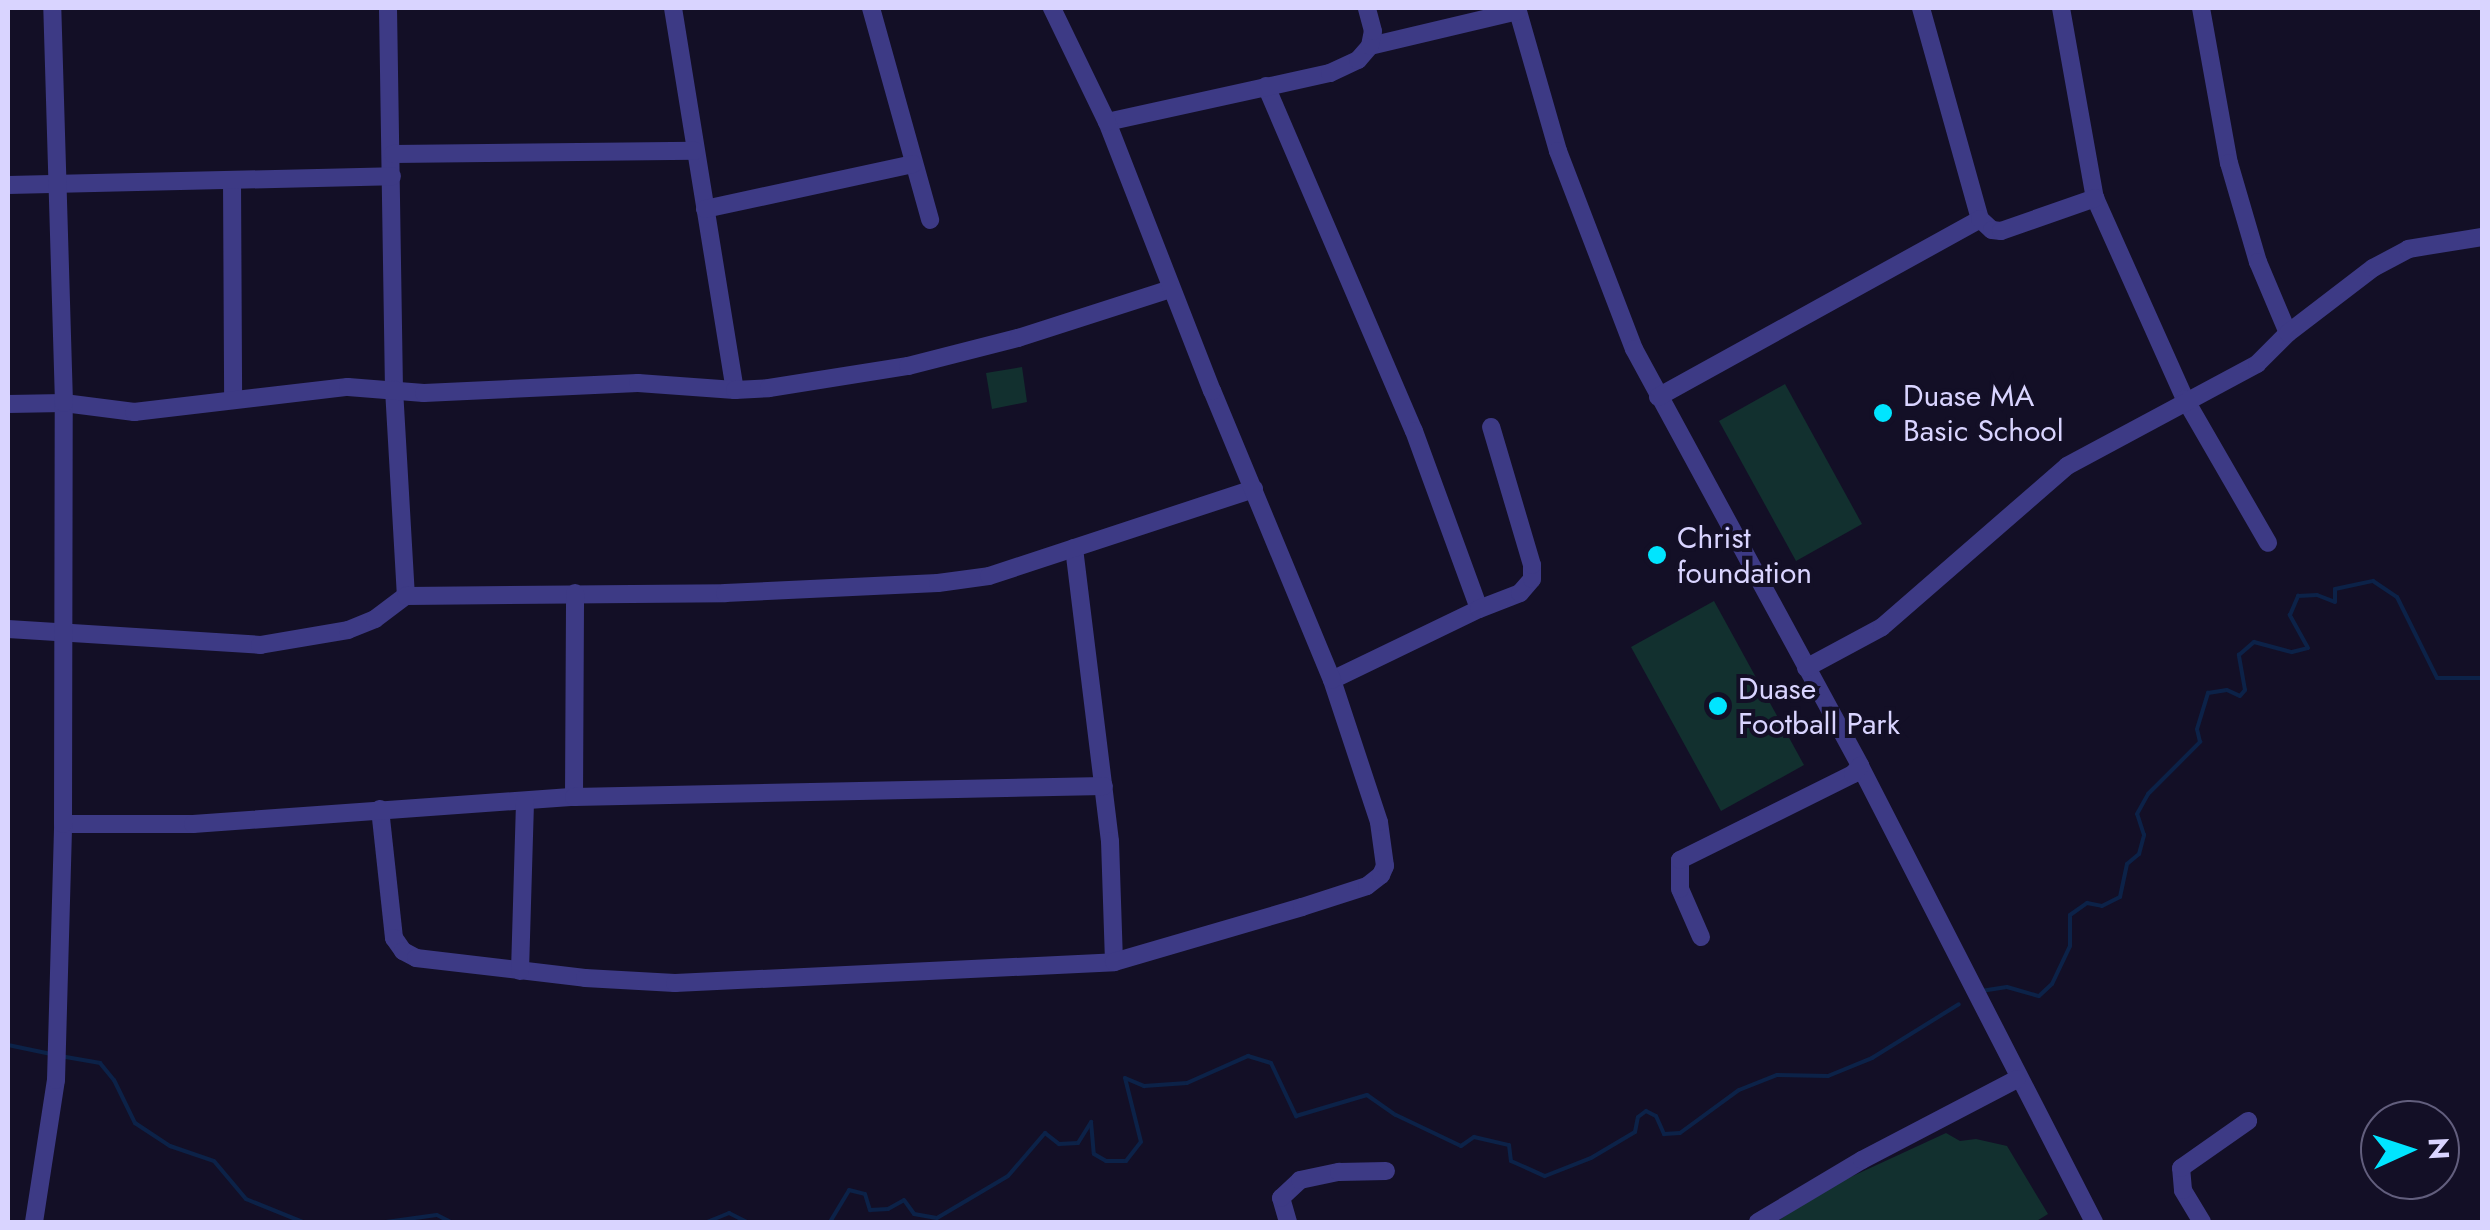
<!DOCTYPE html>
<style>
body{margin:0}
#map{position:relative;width:2490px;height:1230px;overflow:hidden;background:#130f26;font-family:Jost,sans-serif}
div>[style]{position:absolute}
.green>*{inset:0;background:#12302f}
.stream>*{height:4px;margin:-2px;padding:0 2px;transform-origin:2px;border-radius:2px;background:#0c2248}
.minor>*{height:18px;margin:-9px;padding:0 9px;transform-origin:9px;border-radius:9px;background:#3d3a85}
.dots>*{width:28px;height:28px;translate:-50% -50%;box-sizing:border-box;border:5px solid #130f26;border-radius:50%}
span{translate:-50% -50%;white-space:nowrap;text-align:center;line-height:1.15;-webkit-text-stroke:8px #130f26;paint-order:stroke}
.poi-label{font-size:30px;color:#d9d4ff}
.left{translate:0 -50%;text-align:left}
.frame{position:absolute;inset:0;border:10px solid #d9d4ff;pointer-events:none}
.north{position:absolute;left:2360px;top:1100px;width:100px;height:100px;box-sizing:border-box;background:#130f26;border:2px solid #625e7d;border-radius:50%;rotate:87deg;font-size:28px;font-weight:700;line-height:40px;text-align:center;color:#d9d4ff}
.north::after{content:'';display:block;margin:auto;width:35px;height:45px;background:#00e5ff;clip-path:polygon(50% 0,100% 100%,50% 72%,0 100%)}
</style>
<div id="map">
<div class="green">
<i style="clip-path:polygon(1022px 367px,1027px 402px,992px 409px,986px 373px)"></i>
<i style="clip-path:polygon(1785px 384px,1862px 524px,1796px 561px,1719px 421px)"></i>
<i style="clip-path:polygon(1714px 601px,1804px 765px,1721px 811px,1631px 647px)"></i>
<i style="clip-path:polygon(1946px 1133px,1960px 1141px,1976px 1139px,2007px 1146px,2048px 1214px,2035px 1222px,1776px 1222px,1829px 1187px)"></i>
</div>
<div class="stream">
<i style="left:1981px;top:991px;width:26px;rotate:-9deg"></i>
<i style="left:2007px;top:987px;width:33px;rotate:16deg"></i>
<i style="left:2039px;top:996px;width:18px;rotate:-43deg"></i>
<i style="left:2052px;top:984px;width:42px;rotate:-64.7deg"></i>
<i style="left:2070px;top:946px;width:31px;rotate:-90deg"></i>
<i style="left:2070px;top:915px;width:21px;rotate:-35deg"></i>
<i style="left:2087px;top:903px;width:15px;rotate:11deg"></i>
<i style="left:2102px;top:906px;width:20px;rotate:-27deg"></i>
<i style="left:2120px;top:897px;width:34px;rotate:-78deg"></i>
<i style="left:2127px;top:864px;width:16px;rotate:-40deg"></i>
<i style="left:2139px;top:854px;width:20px;rotate:-75deg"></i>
<i style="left:2144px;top:835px;width:22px;rotate:-108deg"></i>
<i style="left:2137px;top:814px;width:23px;rotate:-61deg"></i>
<i style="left:2148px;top:794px;width:74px;rotate:-45deg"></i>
<i style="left:2200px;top:742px;width:13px;rotate:-103deg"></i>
<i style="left:2197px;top:729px;width:38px;rotate:-73deg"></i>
<i style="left:2208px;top:693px;width:19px;rotate:-9deg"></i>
<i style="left:2227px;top:690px;width:14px;rotate:25deg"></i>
<i style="left:2240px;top:696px;width:8px;rotate:-50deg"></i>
<i style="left:2245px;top:690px;width:36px;rotate:-100deg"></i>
<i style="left:2239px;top:655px;width:20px;rotate:-41deg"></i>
<i style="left:2254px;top:642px;width:39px;rotate:15deg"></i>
<i style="left:2292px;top:652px;width:16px;rotate:-14deg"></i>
<i style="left:2308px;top:648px;width:38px;rotate:-119deg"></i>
<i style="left:2290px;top:615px;width:21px;rotate:-67deg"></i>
<i style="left:2298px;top:596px;width:19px;rotate:-3deg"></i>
<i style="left:2317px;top:595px;width:19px;rotate:21deg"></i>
<i style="left:2335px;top:602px;width:13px;rotate:-90deg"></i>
<i style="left:2335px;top:589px;width:39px;rotate:-12deg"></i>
<i style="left:2373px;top:581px;width:29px;rotate:34deg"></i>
<i style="left:2397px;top:597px;width:90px;rotate:63.7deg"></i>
<i style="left:2437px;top:678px;width:45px"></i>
<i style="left:8px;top:1045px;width:44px;rotate:11.8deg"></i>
<i style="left:60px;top:1056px;width:41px;rotate:9.9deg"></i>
<i style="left:100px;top:1063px;width:22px;rotate:51deg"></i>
<i style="left:114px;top:1080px;width:48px;rotate:64deg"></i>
<i style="left:135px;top:1123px;width:42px;rotate:33.3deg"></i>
<i style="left:170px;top:1146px;width:46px;rotate:18.8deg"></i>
<i style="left:214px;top:1161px;width:50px;rotate:49.9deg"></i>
<i style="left:246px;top:1199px;width:61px;rotate:22deg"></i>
<i style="left:386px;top:1222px;width:51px;rotate:-7.8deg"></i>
<i style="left:437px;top:1215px;width:16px;rotate:27deg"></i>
<i style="left:707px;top:1222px;width:24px;rotate:-22deg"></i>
<i style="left:729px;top:1213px;width:20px;rotate:27deg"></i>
<i style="left:830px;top:1222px;width:37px;rotate:-59deg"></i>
<i style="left:849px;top:1190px;width:16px;rotate:14deg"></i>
<i style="left:865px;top:1194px;width:17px;rotate:73deg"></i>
<i style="left:870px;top:1210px;width:18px;rotate:-3deg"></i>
<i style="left:888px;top:1209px;width:18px;rotate:-29deg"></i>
<i style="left:904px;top:1200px;width:17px;rotate:54deg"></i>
<i style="left:914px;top:1214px;width:23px;rotate:10deg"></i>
<i style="left:937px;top:1218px;width:82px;rotate:-30.6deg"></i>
<i style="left:1008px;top:1176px;width:57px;rotate:-49.3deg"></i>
<i style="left:1045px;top:1133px;width:18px;rotate:38deg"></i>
<i style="left:1059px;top:1144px;width:19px;rotate:-3deg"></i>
<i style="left:1078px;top:1143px;width:25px;rotate:-58deg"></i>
<i style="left:1091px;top:1122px;width:32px;rotate:85deg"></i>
<i style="left:1094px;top:1154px;width:14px;rotate:30deg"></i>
<i style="left:1106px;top:1161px;width:20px"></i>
<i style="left:1126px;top:1161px;width:24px;rotate:-52deg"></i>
<i style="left:1141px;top:1142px;width:66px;rotate:-104deg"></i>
<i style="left:1125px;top:1078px;width:21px;rotate:23deg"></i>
<i style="left:1144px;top:1086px;width:43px;rotate:-4deg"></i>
<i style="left:1187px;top:1083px;width:67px;rotate:-23.9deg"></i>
<i style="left:1248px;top:1056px;width:24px;rotate:17deg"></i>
<i style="left:1271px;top:1063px;width:59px;rotate:64.7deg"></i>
<i style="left:1296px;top:1116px;width:74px;rotate:-16.5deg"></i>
<i style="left:1367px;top:1095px;width:35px;rotate:35deg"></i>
<i style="left:1396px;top:1115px;width:72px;rotate:25.5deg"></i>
<i style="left:1461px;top:1146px;width:16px;rotate:-35deg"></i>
<i style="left:1474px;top:1137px;width:36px;rotate:13deg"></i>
<i style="left:1509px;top:1145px;width:16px;rotate:83deg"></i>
<i style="left:1511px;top:1161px;width:37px;rotate:24deg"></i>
<i style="left:1545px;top:1176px;width:49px;rotate:-21.4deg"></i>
<i style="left:1591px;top:1158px;width:51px;rotate:-30.6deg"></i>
<i style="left:1635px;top:1132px;width:15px;rotate:-79deg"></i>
<i style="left:1638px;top:1117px;width:10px;rotate:-37deg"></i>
<i style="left:1646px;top:1111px;width:11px;rotate:27deg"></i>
<i style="left:1656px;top:1116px;width:20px;rotate:66deg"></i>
<i style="left:1664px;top:1134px;width:16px;rotate:-4deg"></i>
<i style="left:1680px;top:1133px;width:73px;rotate:-36.1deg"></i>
<i style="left:1739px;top:1090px;width:41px;rotate:-21.5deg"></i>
<i style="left:1777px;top:1075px;width:51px;rotate:1.1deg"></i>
<i style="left:1828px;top:1076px;width:48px;rotate:-22.2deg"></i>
<i style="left:1872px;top:1058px;width:102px;rotate:-31.8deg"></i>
</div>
<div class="minor">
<i style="left:388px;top:8px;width:381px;rotate:89.1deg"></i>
<i style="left:394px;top:389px;width:207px;rotate:86.7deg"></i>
<i style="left:673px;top:8px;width:387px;rotate:80.8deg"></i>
<i style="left:871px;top:8px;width:220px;rotate:74.4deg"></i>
<i style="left:1517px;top:8px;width:149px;rotate:74deg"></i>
<i style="left:1558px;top:151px;width:212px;rotate:69deg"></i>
<i style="left:1634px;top:349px;width:474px;rotate:61.5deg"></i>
<i style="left:1860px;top:766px;width:513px;rotate:62.84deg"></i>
<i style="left:1921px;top:8px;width:219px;rotate:74.4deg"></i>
<i style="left:2061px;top:8px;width:193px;rotate:79.9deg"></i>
<i style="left:2095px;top:198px;width:220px;rotate:65.9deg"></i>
<i style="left:2185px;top:399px;width:166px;rotate:60deg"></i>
<i style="left:2201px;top:8px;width:158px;rotate:79.8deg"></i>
<i style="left:2229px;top:163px;width:103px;rotate:73.7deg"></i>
<i style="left:2258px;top:262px;width:77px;rotate:67.1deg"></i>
<i style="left:1370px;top:46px;width:152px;rotate:-13.3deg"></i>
<i style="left:1266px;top:86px;width:375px;rotate:66.8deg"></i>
<i style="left:1414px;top:431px;width:189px;rotate:69.9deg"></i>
<i style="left:1479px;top:609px;width:163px;rotate:154.2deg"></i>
<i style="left:1107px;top:122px;width:228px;rotate:-12.4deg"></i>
<i style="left:1330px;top:73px;width:31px;rotate:-25deg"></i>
<i style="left:1358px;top:60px;width:18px;rotate:-49deg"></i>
<i style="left:1370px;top:46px;width:15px;rotate:-79deg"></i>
<i style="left:1373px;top:31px;width:24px;rotate:-105deg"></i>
<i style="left:393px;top:154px;width:302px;rotate:-0.6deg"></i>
<i style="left:232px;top:180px;width:220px;rotate:89.7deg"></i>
<i style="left:8px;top:185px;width:384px;rotate:-1.3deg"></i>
<i style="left:705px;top:209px;width:213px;rotate:-12.2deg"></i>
<i style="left:1658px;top:397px;width:368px;rotate:-28.9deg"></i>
<i style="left:1980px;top:219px;width:16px;rotate:43deg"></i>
<i style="left:1992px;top:230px;width:9px;rotate:6deg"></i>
<i style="left:2001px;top:231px;width:100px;rotate:-19.3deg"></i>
<i style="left:8px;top:404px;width:56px;rotate:-1deg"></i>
<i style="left:64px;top:403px;width:71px;rotate:7.3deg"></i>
<i style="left:134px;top:412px;width:215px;rotate:-6.7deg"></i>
<i style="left:348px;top:387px;width:76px;rotate:4.5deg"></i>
<i style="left:424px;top:393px;width:214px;rotate:-2.7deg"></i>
<i style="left:638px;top:383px;width:97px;rotate:4.1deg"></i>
<i style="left:735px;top:390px;width:34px;rotate:-3deg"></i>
<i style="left:769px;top:388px;width:141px;rotate:-9deg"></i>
<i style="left:908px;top:366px;width:114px;rotate:-14.3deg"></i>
<i style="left:1018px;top:338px;width:161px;rotate:-17.8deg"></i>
<i style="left:1074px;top:548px;width:295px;rotate:83deg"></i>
<i style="left:1110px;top:841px;width:121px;rotate:88.1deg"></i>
<i style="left:1479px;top:609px;width:44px;rotate:-21.3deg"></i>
<i style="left:1520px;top:593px;width:18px;rotate:-49deg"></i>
<i style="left:1532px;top:579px;width:14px;rotate:-90deg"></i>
<i style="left:1532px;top:565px;width:144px;rotate:-106.5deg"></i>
<i style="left:8px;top:629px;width:253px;rotate:3.6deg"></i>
<i style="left:260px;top:645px;width:89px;rotate:-9.7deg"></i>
<i style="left:348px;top:630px;width:29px;rotate:-22deg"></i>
<i style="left:375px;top:619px;width:39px;rotate:-37deg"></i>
<i style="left:406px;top:596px;width:319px;rotate:-0.5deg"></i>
<i style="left:725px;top:593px;width:213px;rotate:-2.7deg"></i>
<i style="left:938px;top:583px;width:51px;rotate:-7.8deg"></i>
<i style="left:989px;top:576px;width:279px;rotate:-18.2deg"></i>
<i style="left:1806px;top:668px;width:86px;rotate:-28.3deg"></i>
<i style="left:1882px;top:627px;width:245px;rotate:-41deg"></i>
<i style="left:2067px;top:466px;width:216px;rotate:-28.2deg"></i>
<i style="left:2257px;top:364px;width:44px;rotate:-45deg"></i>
<i style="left:2288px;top:333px;width:107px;rotate:-37.4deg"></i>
<i style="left:2373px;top:268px;width:40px;rotate:-28deg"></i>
<i style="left:2408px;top:249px;width:75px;rotate:-9.2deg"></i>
<i style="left:574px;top:797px;width:204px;rotate:-89.7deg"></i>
<i style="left:380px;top:809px;width:130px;rotate:83.8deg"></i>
<i style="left:394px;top:938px;width:16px;rotate:55deg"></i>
<i style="left:403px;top:951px;width:15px;rotate:28deg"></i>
<i style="left:416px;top:958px;width:170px;rotate:6.7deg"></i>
<i style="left:585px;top:978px;width:90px;rotate:3.2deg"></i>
<i style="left:675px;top:983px;width:440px;rotate:-2.7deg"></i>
<i style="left:1114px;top:962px;width:196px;rotate:-16.3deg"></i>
<i style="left:1302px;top:907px;width:68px;rotate:-17.9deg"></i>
<i style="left:1367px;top:886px;width:18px;rotate:-38deg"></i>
<i style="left:1381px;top:875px;width:10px;rotate:-66deg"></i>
<i style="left:1385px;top:866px;width:44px;rotate:-97.8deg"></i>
<i style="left:1379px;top:822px;width:150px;rotate:-108.3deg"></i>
<i style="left:1332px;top:680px;width:313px;rotate:-112.5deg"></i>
<i style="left:1212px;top:391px;width:289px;rotate:-111.3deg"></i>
<i style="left:1107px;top:122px;width:127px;rotate:-115.8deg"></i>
<i style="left:63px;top:824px;width:130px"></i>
<i style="left:193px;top:824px;width:382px;rotate:-4.1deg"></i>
<i style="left:574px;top:797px;width:530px;rotate:-1.19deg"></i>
<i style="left:1701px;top:937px;width:52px;rotate:-113.6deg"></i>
<i style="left:1680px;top:889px;width:29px;rotate:-90deg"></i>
<i style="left:1680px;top:860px;width:193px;rotate:-26.4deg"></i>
<i style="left:1853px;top:774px;width:11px;rotate:-49deg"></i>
<i style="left:520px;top:971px;width:170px;rotate:-88.3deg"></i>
<i style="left:34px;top:1222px;width:144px;rotate:-81.2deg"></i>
<i style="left:56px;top:1080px;width:256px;rotate:-88.4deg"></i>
<i style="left:63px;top:824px;width:421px;rotate:-89.9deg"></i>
<i style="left:64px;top:403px;width:395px;rotate:-91.7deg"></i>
<i style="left:1288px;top:1222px;width:25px;rotate:-106deg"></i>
<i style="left:1281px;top:1198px;width:26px;rotate:-43deg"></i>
<i style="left:1300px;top:1180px;width:40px;rotate:-12deg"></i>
<i style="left:1339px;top:1172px;width:47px;rotate:-1.2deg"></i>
<i style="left:1758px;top:1222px;width:121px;rotate:-30.8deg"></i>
<i style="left:1862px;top:1160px;width:175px;rotate:-27.6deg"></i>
<i style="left:2202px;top:1222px;width:37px;rotate:-121deg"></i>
<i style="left:2183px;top:1190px;width:22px;rotate:-95deg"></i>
<i style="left:2181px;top:1168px;width:82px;rotate:-35deg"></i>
</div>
<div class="dots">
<i style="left:1883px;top:413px;background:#00e5ff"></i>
<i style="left:1657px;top:555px;background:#00e5ff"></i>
<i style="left:1718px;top:706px;background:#00e5ff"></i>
</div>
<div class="poi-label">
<span class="left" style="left:1903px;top:413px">Duase MA<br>Basic School</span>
<span class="left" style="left:1677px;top:555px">Christ<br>foundation</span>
<span class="left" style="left:1738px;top:706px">Duase<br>Football Park</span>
</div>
<div class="frame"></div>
<div class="north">N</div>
</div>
